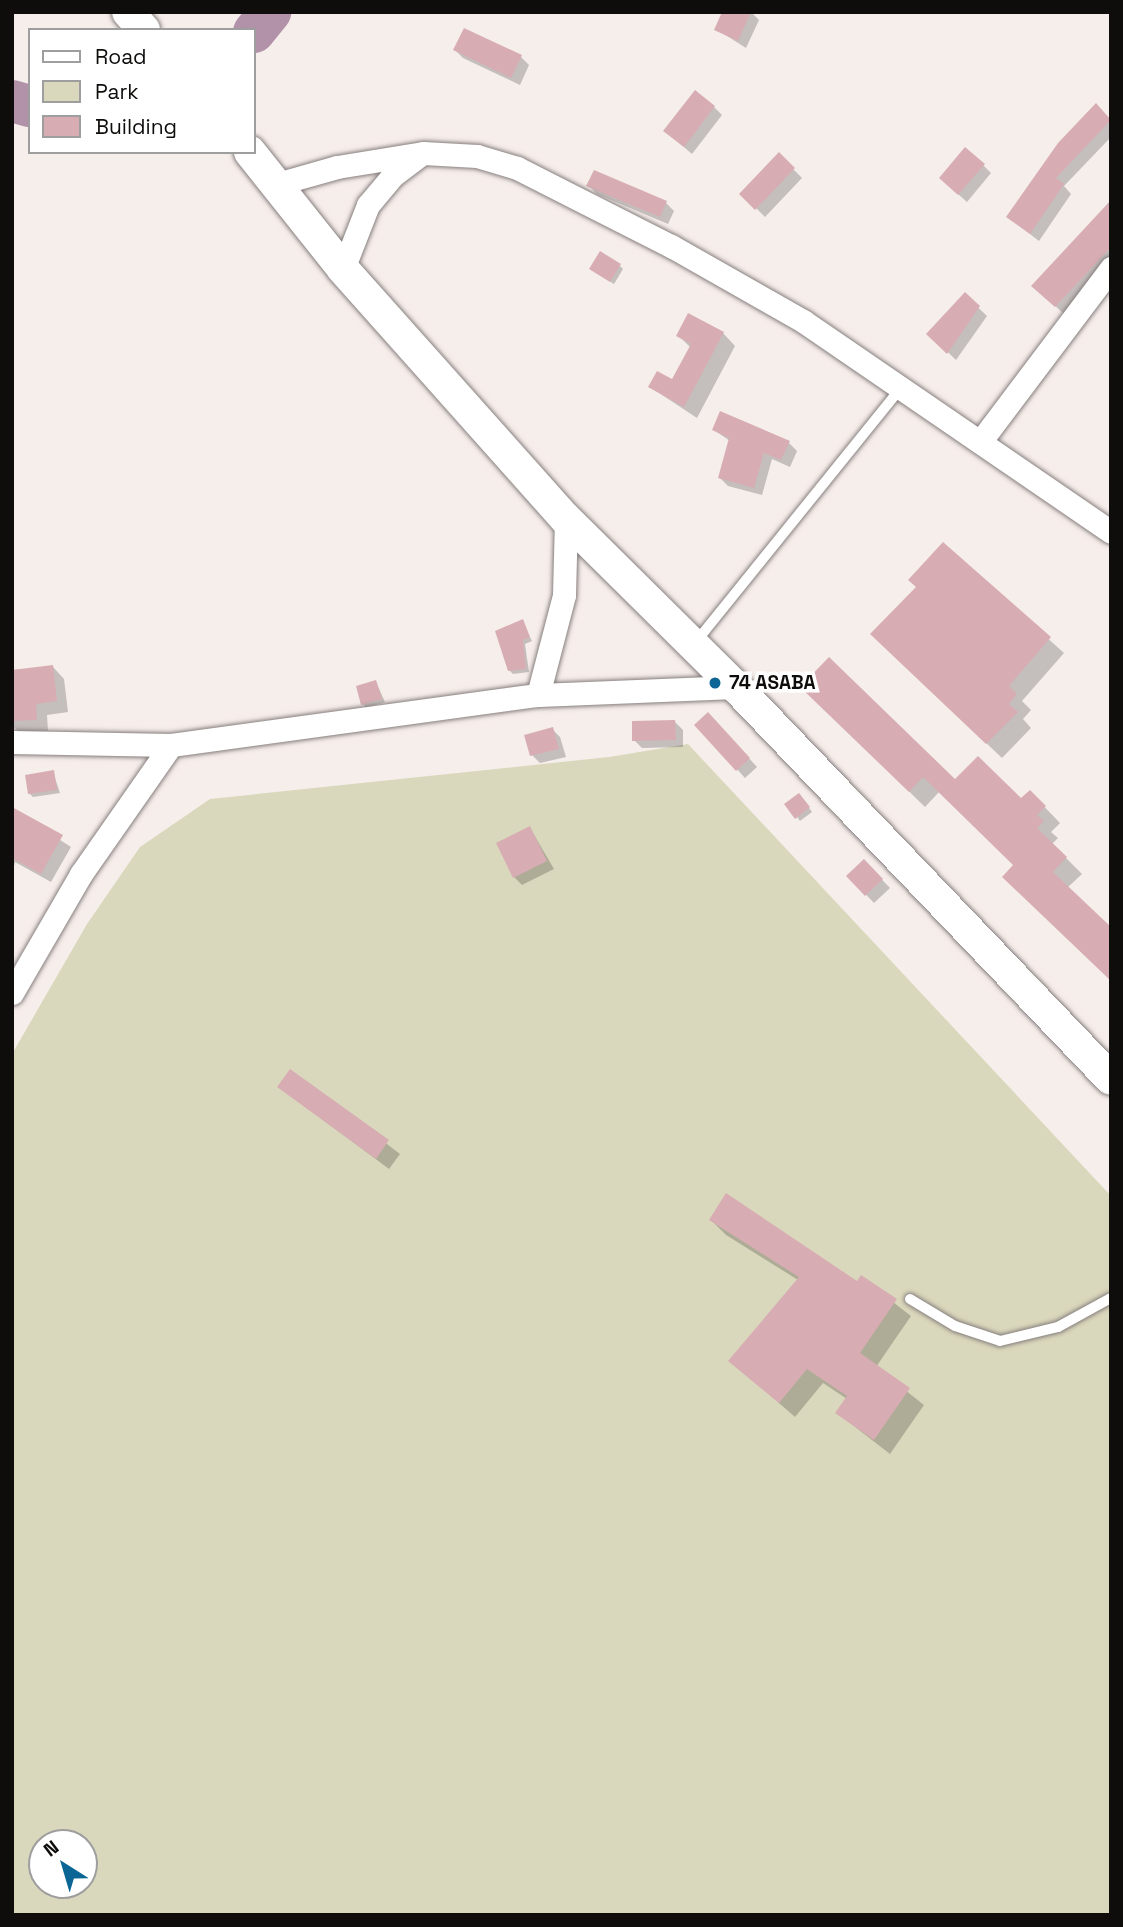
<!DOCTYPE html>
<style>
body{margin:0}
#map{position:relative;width:1123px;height:1927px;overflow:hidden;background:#f6eeeb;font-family:"Space Grotesk",sans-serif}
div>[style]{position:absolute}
.green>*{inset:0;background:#dad8bc}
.shadow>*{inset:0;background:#0003}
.river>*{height:42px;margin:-21px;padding:0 21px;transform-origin:21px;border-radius:21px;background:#b292a9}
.building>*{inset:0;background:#d7adb3}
.roads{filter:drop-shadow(0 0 2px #867f7d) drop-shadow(0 0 2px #867f7d)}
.service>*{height:10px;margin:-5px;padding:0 5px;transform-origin:5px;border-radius:5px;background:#fff}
.minor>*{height:23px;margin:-11.5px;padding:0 11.5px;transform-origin:11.5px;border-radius:11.5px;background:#fff}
.secondary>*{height:32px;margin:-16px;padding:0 16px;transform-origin:16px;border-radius:16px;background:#fff}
.dots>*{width:19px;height:19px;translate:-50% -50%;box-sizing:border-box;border:4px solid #fff;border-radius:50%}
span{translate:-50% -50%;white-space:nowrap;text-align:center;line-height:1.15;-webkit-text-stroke:7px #fff;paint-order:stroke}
.poi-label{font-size:19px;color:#0f0d0c;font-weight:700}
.left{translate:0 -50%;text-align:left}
.frame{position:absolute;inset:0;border:14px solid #0f0d0c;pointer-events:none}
.legend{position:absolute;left:28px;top:28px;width:228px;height:126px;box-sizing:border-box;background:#fff;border:2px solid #9f9e9e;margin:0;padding:9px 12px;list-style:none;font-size:21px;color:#0f0d0c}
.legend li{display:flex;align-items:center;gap:14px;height:35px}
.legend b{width:35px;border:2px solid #9f9e9e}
.north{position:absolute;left:28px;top:1829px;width:70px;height:70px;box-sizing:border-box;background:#fff;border:2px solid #9f9e9e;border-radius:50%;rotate:323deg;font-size:19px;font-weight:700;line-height:28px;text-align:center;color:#0f0d0c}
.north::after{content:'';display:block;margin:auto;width:24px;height:32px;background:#0b6696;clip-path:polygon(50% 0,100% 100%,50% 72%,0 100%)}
</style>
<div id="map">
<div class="green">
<i style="clip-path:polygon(evenodd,688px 744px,1111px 1196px,1111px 1915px,12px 1915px,12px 1054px,87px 924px,140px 847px,210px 799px,609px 757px,688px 744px,42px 1843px,84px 1843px,84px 1885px,42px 1885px,42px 1843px)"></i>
</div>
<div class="shadow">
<i style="clip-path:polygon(724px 12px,751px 12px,759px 20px,746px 48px,716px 29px)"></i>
<i style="clip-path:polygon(465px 30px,521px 57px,529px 65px,520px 85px,463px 58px,455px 50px)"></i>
<i style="clip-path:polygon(1096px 106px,1111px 120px,1111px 137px,1064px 186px,1071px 194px,1039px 241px,1008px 217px)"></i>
<i style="clip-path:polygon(714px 107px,722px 115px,692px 154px,665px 131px)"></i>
<i style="clip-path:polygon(779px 155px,802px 178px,765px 217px,741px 193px)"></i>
<i style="clip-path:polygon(983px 165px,991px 173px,967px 202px,949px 186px)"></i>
<i style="clip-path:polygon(589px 186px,666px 203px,674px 211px,668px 224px,597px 194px)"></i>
<i style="clip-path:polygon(1111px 202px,1111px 263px,1064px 314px,1041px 293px)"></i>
<i style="clip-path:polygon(620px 266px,623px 269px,614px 284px,595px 272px)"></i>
<i style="clip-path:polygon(965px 295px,987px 316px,956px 360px,929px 334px)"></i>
<i style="clip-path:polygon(723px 333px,735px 346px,697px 418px,650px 387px,673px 381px,691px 348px,678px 335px)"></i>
<i style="clip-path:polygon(714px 430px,789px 443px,797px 451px,790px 467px,772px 459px,762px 495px,728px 486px,720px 478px,730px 441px)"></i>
<i style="clip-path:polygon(943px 544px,1064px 653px,1022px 701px,1031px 710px,1023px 719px,1031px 728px,1002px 758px,887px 649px)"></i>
<i style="clip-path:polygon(522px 622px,532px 641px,525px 644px,529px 672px,513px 674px,509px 670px)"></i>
<i style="clip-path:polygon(53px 667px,64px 679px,68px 712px,47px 715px,48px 731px,19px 732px,12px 725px,12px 670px)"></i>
<i style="clip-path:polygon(376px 682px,385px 702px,366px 708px,363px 704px)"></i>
<i style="clip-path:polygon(802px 687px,955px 781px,1021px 801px,1030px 792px,1060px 823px,1051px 832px,1058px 838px,1052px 844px,1082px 874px,1067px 888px,1016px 865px,940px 791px,925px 807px)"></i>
<i style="clip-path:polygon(675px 722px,683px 730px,683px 747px,642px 748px,634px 740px)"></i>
<i style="clip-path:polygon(716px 722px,757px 767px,745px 778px,697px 725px)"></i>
<i style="clip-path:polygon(552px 729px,560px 737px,566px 757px,540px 763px,532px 755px)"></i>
<i style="clip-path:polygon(53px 772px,60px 793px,33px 797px,29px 793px)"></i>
<i style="clip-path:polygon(802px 798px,812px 812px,800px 821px,797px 817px)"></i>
<i style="clip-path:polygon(12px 809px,71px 847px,51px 882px,15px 862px,12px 875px)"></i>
<i style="clip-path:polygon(530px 828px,554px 869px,522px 885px,514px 877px)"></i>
<i style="clip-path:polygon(864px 861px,890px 888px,874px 903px,848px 876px)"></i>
<i style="clip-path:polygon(291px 1071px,400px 1154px,389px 1169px,279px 1087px)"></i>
<i style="clip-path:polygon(711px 1220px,857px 1283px,861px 1277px,911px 1316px,876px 1367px,924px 1405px,890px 1454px,837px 1413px,847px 1399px,823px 1383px,795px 1417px,731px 1361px,798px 1280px,726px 1235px)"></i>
</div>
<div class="river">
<i style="left:254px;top:32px;width:26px;rotate:-51deg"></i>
<i style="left:12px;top:101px;width:19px;rotate:16deg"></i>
</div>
<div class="building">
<i style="clip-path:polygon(722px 12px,751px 12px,738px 41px,714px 30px)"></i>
<i style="clip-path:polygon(464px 28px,522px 55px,511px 78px,453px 50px)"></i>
<i style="clip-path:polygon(695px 90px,715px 106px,684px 147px,663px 131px)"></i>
<i style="clip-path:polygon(1096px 103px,1111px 120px,1056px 178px,1064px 184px,1030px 234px,1006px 217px,1058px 143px)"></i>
<i style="clip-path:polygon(965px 147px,985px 164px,958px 195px,939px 178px)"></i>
<i style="clip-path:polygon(779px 152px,795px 168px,755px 210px,739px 194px)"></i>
<i style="clip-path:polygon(594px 170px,667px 201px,660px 217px,586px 186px)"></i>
<i style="clip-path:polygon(1111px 200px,1111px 247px,1055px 307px,1031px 286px)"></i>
<i style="clip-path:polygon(600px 251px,621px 264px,610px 282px,589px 269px)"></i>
<i style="clip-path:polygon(965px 292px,980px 306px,947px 354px,926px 334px)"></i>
<i style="clip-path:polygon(688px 313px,724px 332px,684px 407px,648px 387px,657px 371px,672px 379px,691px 344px,676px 336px)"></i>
<i style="clip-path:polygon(720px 411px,790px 441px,781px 460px,764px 453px,754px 488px,718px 478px,729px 438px,712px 430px)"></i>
<i style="clip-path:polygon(943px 542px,1051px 637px,1009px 686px,1017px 694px,1009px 704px,1018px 712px,986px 744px,870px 634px,916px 587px,908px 580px)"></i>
<i style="clip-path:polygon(523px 619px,530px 637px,523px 640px,526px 669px,508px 671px,495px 631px)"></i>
<i style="clip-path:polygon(829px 657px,955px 779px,978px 756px,1021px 798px,1030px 790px,1046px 806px,1037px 815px,1044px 821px,1037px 828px,1067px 857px,1053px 872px,1111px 927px,1111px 981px,1002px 877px,1013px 865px,923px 777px,909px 792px,800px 687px)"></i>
<i style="clip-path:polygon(53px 665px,57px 701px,36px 704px,37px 720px,12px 721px,12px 670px)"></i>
<i style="clip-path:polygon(376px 680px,382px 699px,361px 705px,356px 686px)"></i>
<i style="clip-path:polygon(708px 712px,750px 758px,736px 771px,694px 725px)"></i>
<i style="clip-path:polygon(675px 720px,676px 740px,632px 741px,632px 721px)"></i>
<i style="clip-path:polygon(553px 727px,559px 749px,530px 756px,524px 735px)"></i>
<i style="clip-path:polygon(54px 770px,57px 790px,28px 794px,25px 775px)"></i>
<i style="clip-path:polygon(799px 793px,810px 807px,795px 819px,784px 804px)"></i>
<i style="clip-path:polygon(12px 807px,63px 835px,41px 874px,12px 858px)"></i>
<i style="clip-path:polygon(530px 826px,547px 861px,513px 878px,496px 843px)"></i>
<i style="clip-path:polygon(864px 859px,883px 879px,865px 896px,846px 876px)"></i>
<i style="clip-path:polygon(290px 1069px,389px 1140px,376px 1159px,277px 1087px)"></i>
<i style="clip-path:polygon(726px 1193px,857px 1281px,861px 1275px,897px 1299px,860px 1353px,910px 1388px,874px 1440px,835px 1413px,847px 1396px,807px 1369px,779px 1403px,728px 1361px,799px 1277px,709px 1220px)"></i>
</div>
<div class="roads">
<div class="service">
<i style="left:695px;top:643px;width:328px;rotate:-51.1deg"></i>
<i style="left:910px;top:1299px;width:52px;rotate:31deg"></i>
<i style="left:955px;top:1326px;width:47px;rotate:18.4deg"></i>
<i style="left:1000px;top:1341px;width:60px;rotate:-13.6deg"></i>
<i style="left:1058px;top:1327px;width:60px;rotate:-28.7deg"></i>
</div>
<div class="minor">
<i style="left:277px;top:184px;width:62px;rotate:-15.8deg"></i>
<i style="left:337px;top:167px;width:87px;rotate:-9.2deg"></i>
<i style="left:423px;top:153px;width:54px;rotate:3.2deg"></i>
<i style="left:477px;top:156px;width:42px;rotate:16.7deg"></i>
<i style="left:517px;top:168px;width:173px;rotate:26.9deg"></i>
<i style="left:671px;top:246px;width:152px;rotate:29.6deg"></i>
<i style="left:803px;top:321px;width:373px;rotate:34.4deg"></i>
<i style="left:343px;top:269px;width:69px;rotate:-68.7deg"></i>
<i style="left:368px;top:205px;width:38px;rotate:-50deg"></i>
<i style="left:392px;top:176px;width:34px;rotate:-37deg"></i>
<i style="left:980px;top:442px;width:218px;rotate:-53deg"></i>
<i style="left:538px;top:695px;width:103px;rotate:-75.4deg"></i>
<i style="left:564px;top:595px;width:76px;rotate:-88.5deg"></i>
<i style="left:12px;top:742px;width:159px;rotate:1.1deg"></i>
<i style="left:171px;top:745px;width:370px;rotate:-7.8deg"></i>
<i style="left:538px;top:695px;width:198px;rotate:-2.3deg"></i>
<i style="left:12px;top:993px;width:138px;rotate:-59.9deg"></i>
<i style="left:81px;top:874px;width:157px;rotate:-55.1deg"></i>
</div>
<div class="secondary">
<i style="left:128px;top:12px;width:24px;rotate:48deg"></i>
<i style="left:250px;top:152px;width:149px;rotate:51.5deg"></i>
<i style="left:343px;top:269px;width:335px;rotate:48.3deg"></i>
<i style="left:566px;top:519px;width:239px;rotate:44.7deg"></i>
<i style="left:736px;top:687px;width:542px;rotate:46.27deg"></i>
</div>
</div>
<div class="dots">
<i style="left:715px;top:683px;background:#0b6696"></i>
</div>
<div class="poi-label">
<span class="left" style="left:729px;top:683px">74 ASABA</span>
</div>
<div class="frame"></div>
<ul class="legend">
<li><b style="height:9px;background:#fff"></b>Road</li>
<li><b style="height:19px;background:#dad8bc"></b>Park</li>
<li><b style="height:19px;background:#d7adb3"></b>Building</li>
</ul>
<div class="north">N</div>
</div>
